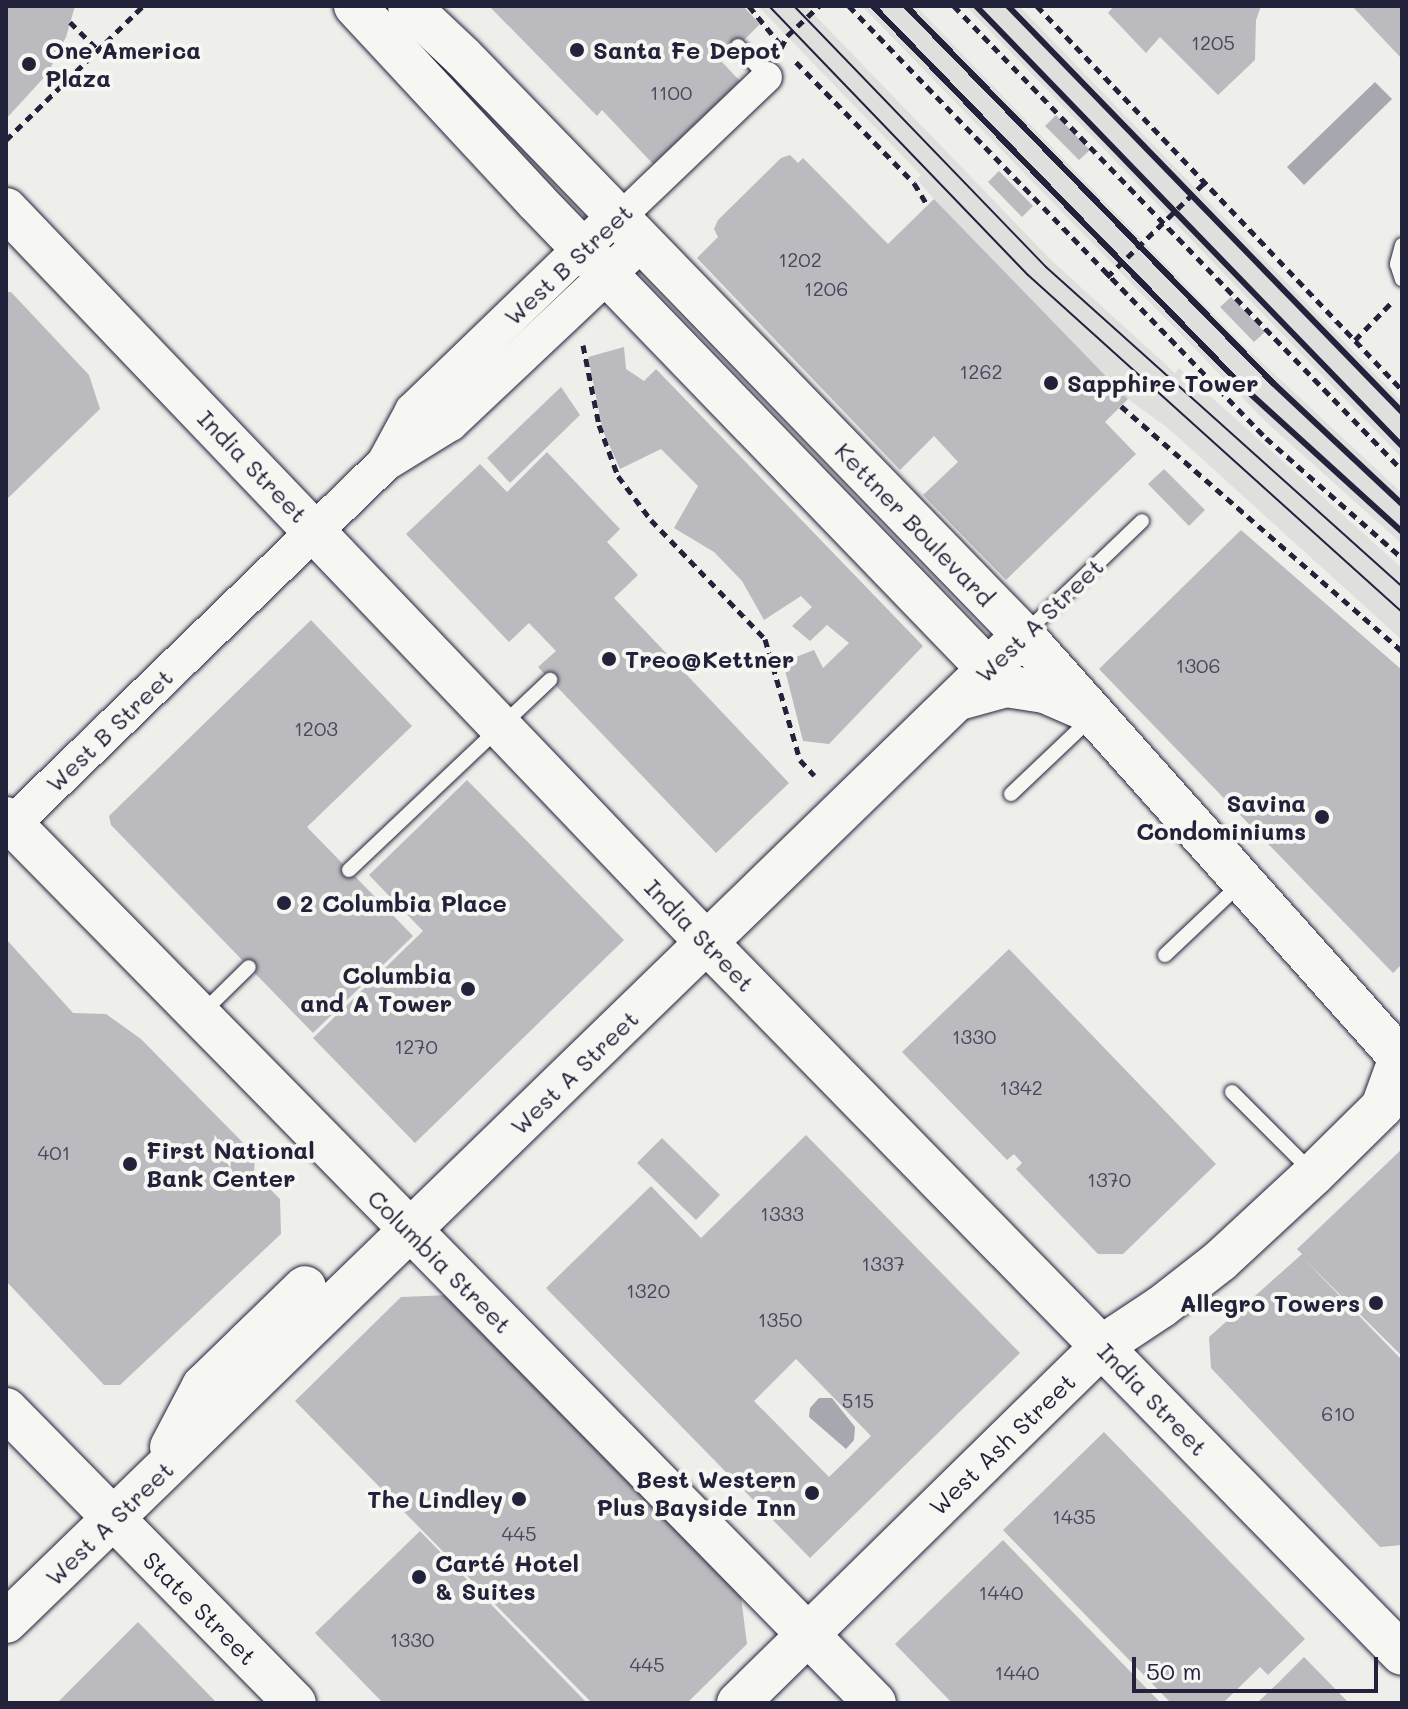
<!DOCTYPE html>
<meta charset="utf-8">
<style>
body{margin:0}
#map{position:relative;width:1408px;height:1709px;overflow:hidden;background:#eeeeeb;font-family:Mali,sans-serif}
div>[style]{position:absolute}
.built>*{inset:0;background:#dfdfde}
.water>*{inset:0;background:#a7a7af}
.building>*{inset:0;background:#bbbbbf}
.path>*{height:5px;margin-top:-2.5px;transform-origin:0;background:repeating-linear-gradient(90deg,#22223b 0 8px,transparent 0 14px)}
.roads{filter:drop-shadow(0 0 2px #22223b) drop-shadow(0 0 2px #22223b)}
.service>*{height:14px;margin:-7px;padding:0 7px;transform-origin:7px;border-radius:7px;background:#f6f6f2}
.minor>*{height:30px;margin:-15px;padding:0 15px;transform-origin:15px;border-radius:15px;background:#f6f6f2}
.tertiary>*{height:36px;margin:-18px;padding:0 18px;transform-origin:18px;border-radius:18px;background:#f6f6f2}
.secondary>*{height:42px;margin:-21px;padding:0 21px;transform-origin:21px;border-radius:21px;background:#f6f6f2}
.tram>*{height:2px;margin:-1px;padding:0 1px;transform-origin:1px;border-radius:1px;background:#22223b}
.rail>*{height:6px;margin:-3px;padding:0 3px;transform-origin:3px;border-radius:3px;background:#22223b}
.dots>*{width:22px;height:22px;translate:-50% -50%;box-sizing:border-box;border:4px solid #f6f6f2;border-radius:50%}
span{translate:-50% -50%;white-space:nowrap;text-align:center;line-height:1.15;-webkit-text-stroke:8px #f6f6f2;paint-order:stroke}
.number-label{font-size:20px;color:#48485c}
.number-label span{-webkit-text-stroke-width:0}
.poi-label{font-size:24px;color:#22223b;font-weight:700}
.left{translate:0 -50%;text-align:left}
.right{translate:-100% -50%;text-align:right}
.street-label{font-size:24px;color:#22223b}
.frame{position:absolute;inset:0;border:8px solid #22223b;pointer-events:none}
.scale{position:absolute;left:1132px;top:1657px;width:246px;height:36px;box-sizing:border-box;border:4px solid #22223b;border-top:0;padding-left:10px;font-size:24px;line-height:28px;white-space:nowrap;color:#22223b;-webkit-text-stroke:6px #f6f6f2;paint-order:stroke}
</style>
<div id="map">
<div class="built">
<i style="clip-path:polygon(758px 6px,806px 6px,1051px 260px,1175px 373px,1179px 368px,1402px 568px,1402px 640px,1169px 429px,1128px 399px,934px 199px,917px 179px,921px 175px)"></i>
<i style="clip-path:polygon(862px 6px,916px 6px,1240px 342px,1402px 493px,1402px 544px,1266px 422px)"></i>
<i style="clip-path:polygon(966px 6px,1019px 6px,1402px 402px,1402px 458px)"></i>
</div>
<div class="water">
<i style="clip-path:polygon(1375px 82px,1392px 99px,1304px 185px,1287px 167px)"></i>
<i style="clip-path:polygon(819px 1398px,832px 1398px,855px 1427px,854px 1440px,846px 1449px,809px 1417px,810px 1408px)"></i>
</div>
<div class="building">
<i style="clip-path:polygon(6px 6px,75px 6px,66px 37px,48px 73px,6px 119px)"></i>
<i style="clip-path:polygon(489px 6px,743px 6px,760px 24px,722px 62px,740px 81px,653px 164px,602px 110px,597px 116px)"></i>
<i style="clip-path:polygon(1114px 6px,1261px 6px,1256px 20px,1255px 60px,1218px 95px,1160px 37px,1146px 53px,1108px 13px)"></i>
<i style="clip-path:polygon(1352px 6px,1402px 6px,1402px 59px)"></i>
<i style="clip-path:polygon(1056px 115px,1090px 150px,1079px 160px,1045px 126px)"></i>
<i style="clip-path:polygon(790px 155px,798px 163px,803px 158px,888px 244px,934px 199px,1128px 399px,1105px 422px,1136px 454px,1006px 580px,923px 495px,958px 462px,934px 436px,900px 470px,697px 258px,718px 237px,714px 229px,718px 220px,781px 158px)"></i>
<i style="clip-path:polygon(999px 171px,1033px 206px,1022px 217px,988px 182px)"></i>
<i style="clip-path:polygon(6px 292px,11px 292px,89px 375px,100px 409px,6px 500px)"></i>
<i style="clip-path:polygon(1231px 297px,1265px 332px,1254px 342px,1220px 307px)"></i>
<i style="clip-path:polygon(624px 347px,626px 369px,644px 381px,656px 369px,923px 646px,829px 744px,803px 741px,783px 662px,814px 650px,823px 668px,849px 643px,827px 625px,810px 641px,792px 626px,812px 607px,801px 596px,764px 620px,742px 581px,714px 552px,674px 528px,698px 486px,661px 449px,620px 469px,603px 431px,588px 357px)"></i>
<i style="clip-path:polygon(561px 387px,580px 415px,510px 483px,487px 458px)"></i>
<i style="clip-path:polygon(547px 452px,620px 529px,607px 542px,638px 575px,614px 598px,789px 783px,716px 853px,538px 667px,556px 651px,529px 623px,509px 642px,406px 534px,480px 464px,507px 492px)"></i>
<i style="clip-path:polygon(1164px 469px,1205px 510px,1189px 526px,1148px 484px)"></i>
<i style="clip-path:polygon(1241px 530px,1402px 670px,1402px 964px,1393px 973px,1099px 669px)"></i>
<i style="clip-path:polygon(311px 620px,412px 726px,307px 827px,413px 936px,313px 1033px,111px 825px,109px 816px)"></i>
<i style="clip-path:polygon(467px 780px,624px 940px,415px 1143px,313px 1038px,423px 931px,369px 875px)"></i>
<i style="clip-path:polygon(6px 939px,73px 1013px,106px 1014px,141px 1039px,255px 1155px,254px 1173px,280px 1199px,281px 1234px,120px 1385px,104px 1385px,6px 1281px)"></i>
<i style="clip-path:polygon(1009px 949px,1216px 1164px,1123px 1254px,1098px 1254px,1016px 1169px,1022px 1163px,1014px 1154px,1007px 1160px,902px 1052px)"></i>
<i style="clip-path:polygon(evenodd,806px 1135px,1020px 1353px,810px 1558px,546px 1288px,651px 1186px,701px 1238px,806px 1135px,796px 1359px,871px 1436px,829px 1477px,754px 1401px,796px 1359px)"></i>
<i style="clip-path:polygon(662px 1138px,720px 1195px,696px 1220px,637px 1163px)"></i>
<i style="clip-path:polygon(1402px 1149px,1402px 1356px,1304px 1259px,1402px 1360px,1402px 1545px,1380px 1547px,1211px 1368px,1209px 1337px,1302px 1254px,1297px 1249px)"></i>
<i style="clip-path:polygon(450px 1295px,741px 1597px,747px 1644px,687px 1703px,592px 1703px,295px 1401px,401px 1297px)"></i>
<i style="clip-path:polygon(1104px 1432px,1305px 1639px,1268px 1675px,1260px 1667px,1223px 1703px,1171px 1703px,1003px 1530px)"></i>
<i style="clip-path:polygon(420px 1531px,509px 1623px,587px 1703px,383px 1703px,315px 1633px)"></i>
<i style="clip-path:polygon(1003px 1540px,1153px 1695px,1161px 1703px,952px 1703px,895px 1644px)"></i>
<i style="clip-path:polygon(138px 1622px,217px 1703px,57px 1703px)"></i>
<i style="clip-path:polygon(1304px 1657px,1349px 1703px,1257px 1703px,1279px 1682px)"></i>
</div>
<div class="path">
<i style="left:749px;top:6px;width:55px;rotate:50.9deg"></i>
<i style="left:849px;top:6px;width:600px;rotate:46.01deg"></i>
<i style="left:1266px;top:438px;width:181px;rotate:41.4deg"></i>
<i style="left:954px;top:6px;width:645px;rotate:46.01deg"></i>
<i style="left:1037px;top:6px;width:530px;rotate:46.45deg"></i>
<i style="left:70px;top:22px;width:40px;rotate:45deg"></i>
<i style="left:781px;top:48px;width:13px;rotate:-63deg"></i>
<i style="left:787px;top:36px;width:44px;rotate:-43.2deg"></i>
<i style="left:796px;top:62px;width:169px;rotate:45.7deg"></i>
<i style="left:914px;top:183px;width:26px;rotate:59deg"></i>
<i style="left:6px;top:140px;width:192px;rotate:-44.4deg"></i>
<i style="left:1107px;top:277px;width:138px;rotate:-44.1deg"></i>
<i style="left:1355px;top:340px;width:54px;rotate:-45.7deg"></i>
<i style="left:583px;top:345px;width:82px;rotate:78.7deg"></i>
<i style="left:599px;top:425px;width:54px;rotate:69.6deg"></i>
<i style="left:618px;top:476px;width:55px;rotate:53.1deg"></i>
<i style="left:651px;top:520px;width:165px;rotate:46.2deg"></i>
<i style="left:765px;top:639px;width:126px;rotate:73.9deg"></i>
<i style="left:800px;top:760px;width:21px;rotate:47deg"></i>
<i style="left:1121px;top:406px;width:373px;rotate:41.1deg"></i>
</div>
<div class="roads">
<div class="service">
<i style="left:738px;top:46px;width:42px;rotate:46.9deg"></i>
<i style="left:1402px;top:245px;width:20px;rotate:105deg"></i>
<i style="left:1397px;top:264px;width:16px;rotate:72deg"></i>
<i style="left:1027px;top:631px;width:159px;rotate:-43.7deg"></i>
<i style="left:1011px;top:794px;width:112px;rotate:-43.5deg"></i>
<i style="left:349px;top:870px;width:277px;rotate:-43.4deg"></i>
<i style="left:1165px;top:955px;width:103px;rotate:-43.4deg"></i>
<i style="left:203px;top:1012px;width:64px;rotate:-44.4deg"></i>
<i style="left:1232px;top:1092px;width:112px;rotate:45deg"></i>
</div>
<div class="minor">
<i style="left:616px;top:215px;width:17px;rotate:-28deg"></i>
<i style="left:631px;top:207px;width:188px;rotate:-43.7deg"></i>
</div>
<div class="tertiary">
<i style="left:386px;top:461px;width:57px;rotate:-61.6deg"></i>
<i style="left:413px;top:411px;width:282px;rotate:-44deg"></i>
<i style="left:6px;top:830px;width:528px;rotate:-44.08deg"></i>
<i style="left:385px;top:463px;width:76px;rotate:-31.6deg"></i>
<i style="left:450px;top:423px;width:264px;rotate:-43.3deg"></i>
</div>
<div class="secondary">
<i style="left:355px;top:6px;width:267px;rotate:47.1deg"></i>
<i style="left:537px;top:202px;width:649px;rotate:46deg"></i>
<i style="left:409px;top:6px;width:74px;rotate:43.4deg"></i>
<i style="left:463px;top:57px;width:805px;rotate:45.91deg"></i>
<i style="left:1023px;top:635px;width:569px;rotate:48.27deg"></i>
<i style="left:6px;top:209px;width:1015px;rotate:46.32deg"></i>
<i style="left:707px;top:943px;width:994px;rotate:45.65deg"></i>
<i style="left:959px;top:699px;width:49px;rotate:-15.5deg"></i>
<i style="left:1006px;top:686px;width:39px;rotate:9deg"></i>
<i style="left:1045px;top:692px;width:45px;rotate:23.7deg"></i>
<i style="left:6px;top:818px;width:1240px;rotate:45.52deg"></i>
<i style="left:6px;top:1409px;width:412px;rotate:45.5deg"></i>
<i style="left:171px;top:1447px;width:69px;rotate:-62.3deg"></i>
<i style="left:203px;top:1386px;width:142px;rotate:-44.1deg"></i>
<i style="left:6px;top:1622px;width:1417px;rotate:-44.14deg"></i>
<i style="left:738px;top:1703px;width:510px;rotate:-44.44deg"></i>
<i style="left:1102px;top:1346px;width:71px;rotate:-33.5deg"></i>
<i style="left:1161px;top:1307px;width:75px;rotate:-37.9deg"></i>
<i style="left:1220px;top:1261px;width:128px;rotate:-42.8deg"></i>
<i style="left:1314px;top:1174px;width:95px;rotate:-44.6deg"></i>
<i style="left:1382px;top:1107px;width:59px;rotate:-70deg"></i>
</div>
</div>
<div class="tram">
<i style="left:769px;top:6px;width:373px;rotate:46.1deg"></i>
<i style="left:1028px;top:275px;width:503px;rotate:42.02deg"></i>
<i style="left:794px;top:6px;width:363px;rotate:46deg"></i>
<i style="left:1046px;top:267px;width:478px;rotate:41.9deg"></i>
</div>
<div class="rail">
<i style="left:873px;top:6px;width:533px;rotate:45.84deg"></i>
<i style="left:1244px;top:388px;width:214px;rotate:42.3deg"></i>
<i style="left:906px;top:6px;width:526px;rotate:45.77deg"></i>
<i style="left:1273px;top:383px;width:177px;rotate:43.2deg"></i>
<i style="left:976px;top:6px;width:612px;rotate:45.93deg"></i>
<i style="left:1008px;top:6px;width:566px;rotate:45.86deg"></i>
</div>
<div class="dots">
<i style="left:577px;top:50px;background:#22223b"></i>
<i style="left:29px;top:64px;background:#22223b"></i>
<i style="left:1051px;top:383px;background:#22223b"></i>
<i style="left:609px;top:659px;background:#22223b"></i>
<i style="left:1322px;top:817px;background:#22223b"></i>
<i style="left:284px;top:903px;background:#22223b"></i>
<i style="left:468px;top:989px;background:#22223b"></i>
<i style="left:130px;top:1164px;background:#22223b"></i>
<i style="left:1376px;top:1303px;background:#22223b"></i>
<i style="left:812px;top:1493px;background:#22223b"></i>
<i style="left:519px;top:1499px;background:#22223b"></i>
<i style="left:419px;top:1577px;background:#22223b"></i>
</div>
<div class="number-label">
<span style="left:1213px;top:42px">1205</span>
<span style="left:671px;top:92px">1100</span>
<span style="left:800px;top:259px">1202</span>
<span style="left:826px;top:288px">1206</span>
<span style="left:981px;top:371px">1262</span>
<span style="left:1198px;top:665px">1306</span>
<span style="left:316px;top:728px">1203</span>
<span style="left:974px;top:1036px">1330</span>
<span style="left:416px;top:1046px">1270</span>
<span style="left:1021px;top:1087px">1342</span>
<span style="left:54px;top:1152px">401</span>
<span style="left:1109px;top:1179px">1370</span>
<span style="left:782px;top:1213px">1333</span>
<span style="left:883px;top:1263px">1337</span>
<span style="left:648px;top:1290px">1320</span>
<span style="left:780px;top:1319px">1350</span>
<span style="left:858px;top:1400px">515</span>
<span style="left:1338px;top:1413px">610</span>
<span style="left:1074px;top:1516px">1435</span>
<span style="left:519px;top:1533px">445</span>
<span style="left:1001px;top:1592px">1440</span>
<span style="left:412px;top:1639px">1330</span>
<span style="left:647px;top:1664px">445</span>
<span style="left:1017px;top:1672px">1440</span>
</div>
<div class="poi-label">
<span class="left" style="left:45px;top:64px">One America<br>Plaza</span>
<span class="left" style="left:593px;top:50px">Santa Fe Depot</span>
<span class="left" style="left:1067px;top:383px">Sapphire Tower</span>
<span class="left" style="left:625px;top:659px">Treo@Kettner</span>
<span class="right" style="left:1306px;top:817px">Savina<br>Condominiums</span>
<span class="left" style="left:300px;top:903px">2 Columbia Place</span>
<span class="right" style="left:452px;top:989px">Columbia<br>and A Tower</span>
<span class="left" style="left:146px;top:1164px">First National<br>Bank Center</span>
<span class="right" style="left:1360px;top:1303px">Allegro Towers</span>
<span class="right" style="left:796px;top:1493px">Best Western<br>Plus Bayside Inn</span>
<span class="right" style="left:503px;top:1499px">The Lindley</span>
<span class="left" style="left:435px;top:1577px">Carté Hotel<br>&amp; Suites</span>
</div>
<div class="street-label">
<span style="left:568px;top:264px;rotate:-43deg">West B Street</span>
<span style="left:253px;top:466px;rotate:46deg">India Street</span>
<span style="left:915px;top:524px;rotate:46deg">Kettner Boulevard</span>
<span style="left:1039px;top:620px;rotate:-44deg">West A Street</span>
<span style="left:109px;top:730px;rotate:-44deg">West B Street</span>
<span style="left:700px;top:935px;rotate:46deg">India Street</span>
<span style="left:574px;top:1072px;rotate:-44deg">West A Street</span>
<span style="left:440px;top:1261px;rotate:45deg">Columbia Street</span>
<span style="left:1153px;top:1399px;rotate:46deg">India Street</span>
<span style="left:1002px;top:1444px;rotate:-44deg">West Ash Street</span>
<span style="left:109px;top:1523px;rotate:-44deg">West A Street</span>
<span style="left:200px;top:1608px;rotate:45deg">State Street</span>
</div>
<div class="frame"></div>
<div class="scale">50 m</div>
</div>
